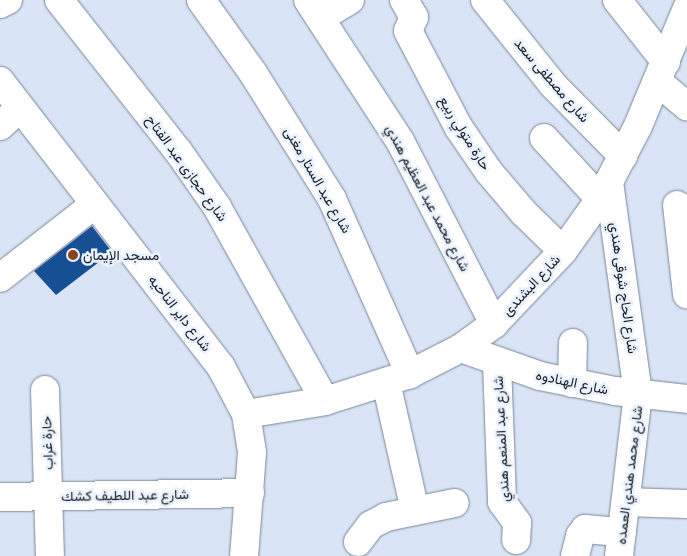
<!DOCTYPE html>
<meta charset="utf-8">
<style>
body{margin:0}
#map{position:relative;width:687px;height:556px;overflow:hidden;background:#d9e5f7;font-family:"IBM Plex Sans",Vazirmatn,sans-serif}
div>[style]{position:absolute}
.building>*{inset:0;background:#174f94}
.roads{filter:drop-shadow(0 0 1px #7b8696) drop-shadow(0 0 1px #7b8696)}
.minor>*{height:28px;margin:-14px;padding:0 14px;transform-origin:14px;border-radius:14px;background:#fff}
.dots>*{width:14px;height:14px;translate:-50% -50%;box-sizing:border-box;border:2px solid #eaf2fd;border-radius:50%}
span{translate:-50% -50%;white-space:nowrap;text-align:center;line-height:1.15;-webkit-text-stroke:5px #eaf2fd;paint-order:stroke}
.street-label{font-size:14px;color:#171c22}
.poi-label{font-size:14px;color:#171c22}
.left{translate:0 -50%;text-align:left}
</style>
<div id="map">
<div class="building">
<i style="clip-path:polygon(92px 226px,112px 252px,56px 295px,34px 271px)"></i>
</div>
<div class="roads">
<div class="minor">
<i style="left:59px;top:0;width:192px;rotate:51.8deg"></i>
<i style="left:178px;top:151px;width:68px;rotate:55.1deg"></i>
<i style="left:217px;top:207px;width:222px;rotate:60.9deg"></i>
<i style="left:201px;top:0;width:90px;rotate:54.5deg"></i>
<i style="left:253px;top:73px;width:149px;rotate:57.9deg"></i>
<i style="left:332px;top:199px;width:192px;rotate:66deg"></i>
<i style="left:308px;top:0;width:168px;rotate:56.9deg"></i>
<i style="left:400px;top:141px;width:206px;rotate:62.8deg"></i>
<i style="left:404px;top:0;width:20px;rotate:60deg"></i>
<i style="left:414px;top:17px;width:15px;rotate:113deg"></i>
<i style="left:408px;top:31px;width:110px;rotate:62.3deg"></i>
<i style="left:459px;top:128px;width:53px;rotate:55.7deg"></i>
<i style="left:489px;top:172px;width:54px;rotate:49.5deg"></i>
<i style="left:524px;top:213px;width:54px;rotate:44.3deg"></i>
<i style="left:485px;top:0;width:109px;rotate:51.3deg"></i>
<i style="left:553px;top:85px;width:100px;rotate:45.4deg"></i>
<i style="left:617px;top:0;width:79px;rotate:51.7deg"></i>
<i style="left:0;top:4px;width:9px;rotate:-27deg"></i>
<i style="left:320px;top:18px;width:35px;rotate:-31deg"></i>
<i style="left:0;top:81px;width:361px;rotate:52.3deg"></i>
<i style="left:221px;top:367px;width:53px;rotate:62deg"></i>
<i style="left:246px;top:414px;width:39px;rotate:81deg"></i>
<i style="left:252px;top:453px;width:103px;rotate:94.4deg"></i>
<i style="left:658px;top:82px;width:38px;rotate:40deg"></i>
<i style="left:0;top:126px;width:27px;rotate:-42deg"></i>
<i style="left:544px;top:138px;width:83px;rotate:47.4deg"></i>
<i style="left:609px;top:182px;width:214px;rotate:82.2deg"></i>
<i style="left:638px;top:394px;width:163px;rotate:96.7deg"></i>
<i style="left:677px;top:205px;width:90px;rotate:83.6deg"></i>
<i style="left:0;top:278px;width:120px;rotate:-37.9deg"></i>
<i style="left:461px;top:348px;width:84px;rotate:19.5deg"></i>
<i style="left:540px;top:376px;width:76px;rotate:11.3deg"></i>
<i style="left:615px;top:391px;width:72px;rotate:6.3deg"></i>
<i style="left:497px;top:363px;width:139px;rotate:87.9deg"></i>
<i style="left:502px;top:502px;width:26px;rotate:54deg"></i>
<i style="left:517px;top:523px;width:17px;rotate:93deg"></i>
<i style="left:386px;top:382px;width:132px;rotate:77.3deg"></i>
<i style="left:572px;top:383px;width:40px;rotate:-88.6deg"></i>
<i style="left:45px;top:390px;width:166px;rotate:88.3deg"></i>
<i style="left:246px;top:414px;width:80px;rotate:-9.3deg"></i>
<i style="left:325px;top:401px;width:89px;rotate:-17.6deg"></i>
<i style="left:410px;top:374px;width:57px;rotate:-27deg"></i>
<i style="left:461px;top:348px;width:41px;rotate:-36deg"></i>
<i style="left:494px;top:324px;width:100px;rotate:-46.6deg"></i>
<i style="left:563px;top:251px;width:64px;rotate:-54.6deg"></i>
<i style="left:600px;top:199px;width:82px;rotate:-62.5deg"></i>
<i style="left:638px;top:126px;width:128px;rotate:-67.4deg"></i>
<i style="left:0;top:497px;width:250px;rotate:-0.9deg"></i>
<i style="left:626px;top:502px;width:61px;rotate:1.9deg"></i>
<i style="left:358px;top:542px;width:21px;rotate:-53deg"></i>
<i style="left:371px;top:525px;width:17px;rotate:-28deg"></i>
<i style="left:386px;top:517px;width:70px;rotate:-11.5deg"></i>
<i style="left:575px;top:556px;width:21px;rotate:-76deg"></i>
<i style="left:580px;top:536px;width:9px;rotate:-54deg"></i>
<i style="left:585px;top:529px;width:37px;rotate:5deg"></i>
</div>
</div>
<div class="dots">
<i style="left:73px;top:255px;background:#89431d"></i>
</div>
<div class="street-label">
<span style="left:552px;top:80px;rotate:49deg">شارع مصطفى سعد</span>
<span style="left:465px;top:133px;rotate:58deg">حارة متولي ربيع</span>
<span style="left:187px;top:168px;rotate:54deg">شارع حجازى عبد الفتاح</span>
<span style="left:318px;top:180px;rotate:60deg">شارع عبد الستار مغنى</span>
<span style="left:428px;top:198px;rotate:62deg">شارع محمد عبد العظيم هندي</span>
<span style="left:531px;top:285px;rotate:-47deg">شارع البشندى</span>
<span style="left:624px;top:288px;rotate:82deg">شارع الحاج شوقى هندي</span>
<span style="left:180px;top:313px;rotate:52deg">شارع داير الناحيه</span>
<span style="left:572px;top:382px;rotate:12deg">شارع الهنادوه</span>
<span style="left:501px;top:439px;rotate:-93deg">شارع عبد المنعم هندي</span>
<span style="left:47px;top:443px;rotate:-92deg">حارة غراب</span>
<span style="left:629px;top:475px;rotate:-83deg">شارع محمد هندي العمده</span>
<span style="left:125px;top:495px;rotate:-1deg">شارع عبد اللطيف كشك</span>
</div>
<div class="poi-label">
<span class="left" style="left:83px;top:255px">مسجد الإيمان</span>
</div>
</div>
